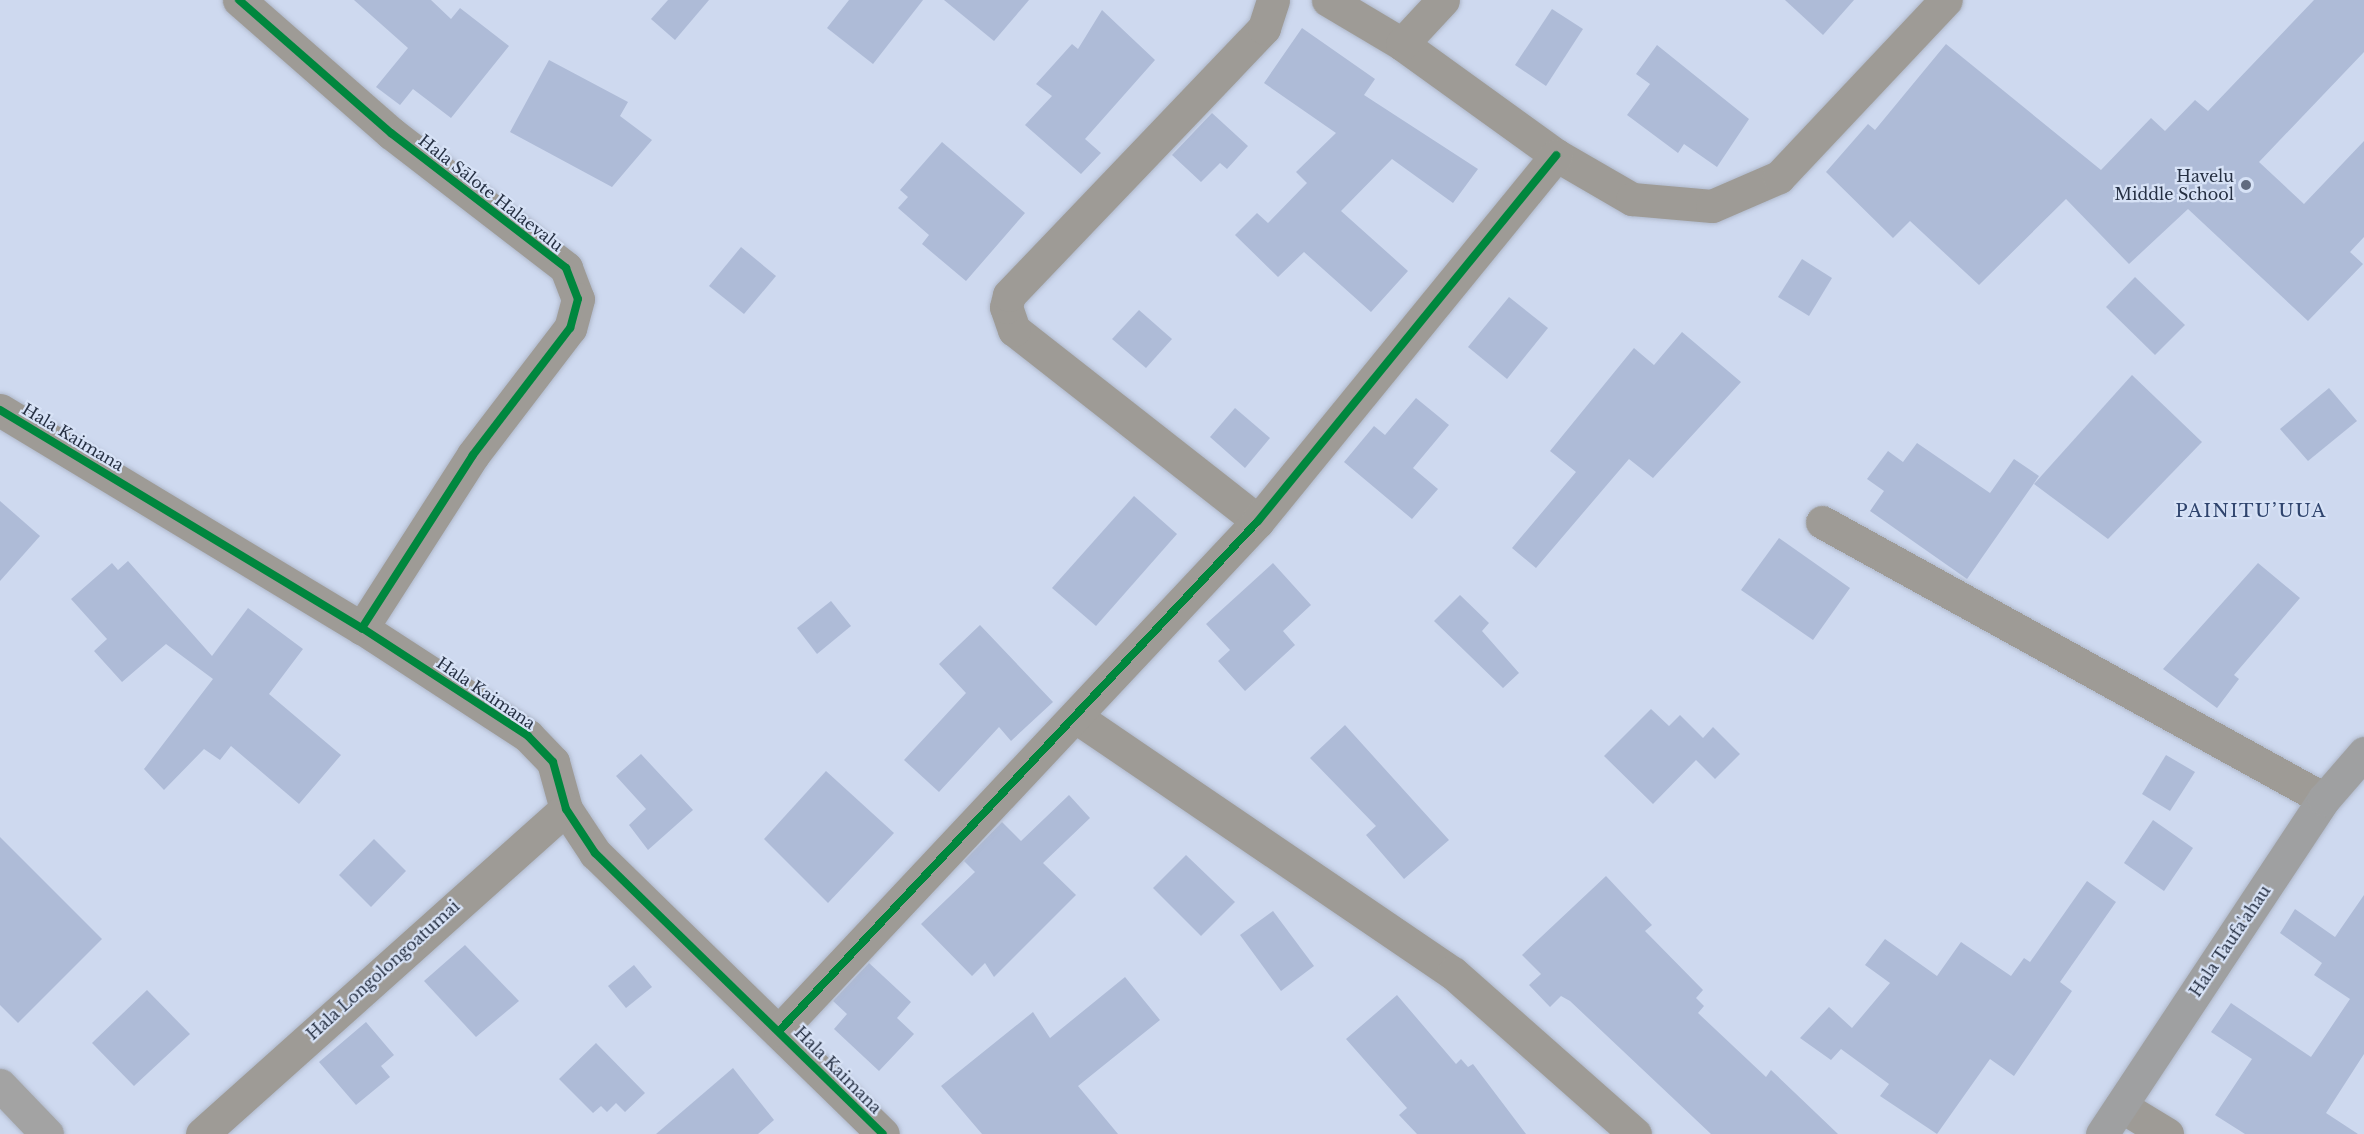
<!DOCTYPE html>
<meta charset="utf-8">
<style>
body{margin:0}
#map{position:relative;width:2364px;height:1134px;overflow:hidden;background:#ced9ef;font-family:"Libre Baskerville",serif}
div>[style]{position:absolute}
.building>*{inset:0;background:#aebbd7}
.roads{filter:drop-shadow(0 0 2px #afb8ca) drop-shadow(0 0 2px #afb8ca)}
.street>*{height:33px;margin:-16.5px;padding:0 16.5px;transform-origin:16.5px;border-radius:16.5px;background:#9e9b96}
.secondary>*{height:33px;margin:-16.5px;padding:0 16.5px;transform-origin:16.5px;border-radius:16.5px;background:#a3a3a3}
.primary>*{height:33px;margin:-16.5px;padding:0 16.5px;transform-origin:16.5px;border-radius:16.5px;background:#9fa0a1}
.cycleway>*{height:8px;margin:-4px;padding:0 4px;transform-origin:4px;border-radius:4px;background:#00873e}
.dots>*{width:16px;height:16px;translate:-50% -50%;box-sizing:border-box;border:3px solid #d7e2f6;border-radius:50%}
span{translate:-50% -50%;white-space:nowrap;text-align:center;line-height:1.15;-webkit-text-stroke:4.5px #d7e2f6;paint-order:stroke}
.poi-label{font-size:16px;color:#263043}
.right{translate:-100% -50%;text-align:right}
.street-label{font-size:16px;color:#263043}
.neighbourhood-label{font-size:18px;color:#2f446d;letter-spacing:1.5px}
</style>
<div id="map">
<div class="building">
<i style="clip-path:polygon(354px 0,431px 0,451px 19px,460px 8px,509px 46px,451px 118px,413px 89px,400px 105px,376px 87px,408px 48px)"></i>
<i style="clip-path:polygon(668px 0,709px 0,675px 40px,651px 19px)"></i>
<i style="clip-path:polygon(849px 0,923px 0,873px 64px,827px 28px)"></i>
<i style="clip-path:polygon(944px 0,1029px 0,994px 41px)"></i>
<i style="clip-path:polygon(1785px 0,1854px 0,1823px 35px)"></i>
<i style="clip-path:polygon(2314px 0,2364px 0,2364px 52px,2259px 162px,2304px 204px,2364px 141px,2364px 237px,2350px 252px,2363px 264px,2308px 321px,2188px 209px,2129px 264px,2066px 199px,1979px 285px,1910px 221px,1893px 238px,1826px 172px,1868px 124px,1875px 130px,1946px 44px,2101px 170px,2151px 118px,2165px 131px,2195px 100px,2208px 111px)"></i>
<i style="clip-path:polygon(1552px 9px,1583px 29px,1546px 86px,1515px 65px)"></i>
<i style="clip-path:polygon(1102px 10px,1155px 60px,1085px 139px,1101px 153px,1081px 174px,1025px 125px,1052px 96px,1036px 84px,1072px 44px,1078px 49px)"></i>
<i style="clip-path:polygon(1302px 28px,1375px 79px,1364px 95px,1478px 169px,1453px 203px,1392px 159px,1341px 211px,1408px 271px,1371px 312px,1304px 252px,1278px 277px,1235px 235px,1257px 213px,1268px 223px,1307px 183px,1296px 172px,1336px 133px,1264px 83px)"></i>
<i style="clip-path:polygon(1657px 45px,1749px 119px,1717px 167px,1684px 144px,1678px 153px,1627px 115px,1650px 84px,1636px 74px)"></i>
<i style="clip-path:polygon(549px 60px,628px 102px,620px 116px,652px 140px,612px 187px,510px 132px)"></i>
<i style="clip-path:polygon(1212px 113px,1248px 146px,1227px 169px,1220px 163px,1201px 182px,1172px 155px)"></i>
<i style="clip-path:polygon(942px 142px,1025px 213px,966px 281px,922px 244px,929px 235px,898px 208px,908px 197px,900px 190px)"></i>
<i style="clip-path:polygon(741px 247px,776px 276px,744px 314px,709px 286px)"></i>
<i style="clip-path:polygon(1802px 259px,1832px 278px,1809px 316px,1778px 297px)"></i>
<i style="clip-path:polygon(2135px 277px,2185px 325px,2155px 355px,2106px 307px)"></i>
<i style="clip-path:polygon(1509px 297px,1548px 328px,1507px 379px,1468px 347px)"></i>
<i style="clip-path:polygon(1139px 310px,1172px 339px,1146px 368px,1112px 339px)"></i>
<i style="clip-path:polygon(1682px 332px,1741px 382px,1653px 478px,1629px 459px,1536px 568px,1512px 548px,1576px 472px,1550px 451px,1634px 348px,1654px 365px)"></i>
<i style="clip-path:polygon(2132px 375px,2202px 442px,2108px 539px,2034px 484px)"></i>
<i style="clip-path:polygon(2329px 388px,2357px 421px,2308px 461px,2280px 429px)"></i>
<i style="clip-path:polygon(1416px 398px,1449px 425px,1413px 468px,1438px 489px,1412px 519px,1344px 462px,1374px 426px,1385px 435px)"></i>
<i style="clip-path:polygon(1235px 408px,1270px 438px,1245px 468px,1210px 437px)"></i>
<i style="clip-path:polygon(1917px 443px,1990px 493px,2014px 459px,2039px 476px,1967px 579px,1870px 511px,1884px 491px,1867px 479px,1888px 451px,1903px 462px)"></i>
<i style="clip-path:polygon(1134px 496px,1177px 534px,1096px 626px,1052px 588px)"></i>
<i style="clip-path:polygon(0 501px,40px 536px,0 581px)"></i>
<i style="clip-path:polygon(1779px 538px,1850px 588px,1813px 640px,1741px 590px)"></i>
<i style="clip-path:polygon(128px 561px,212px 656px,248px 608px,303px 649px,269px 694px,341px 755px,299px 804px,231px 746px,220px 760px,204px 749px,164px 790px,144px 769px,213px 679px,166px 644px,122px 682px,94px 651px,107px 639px,71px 599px,112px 563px,118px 570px)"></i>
<i style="clip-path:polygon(1273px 563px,1311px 605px,1283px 631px,1295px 645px,1245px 691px,1218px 661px,1230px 650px,1206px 624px)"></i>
<i style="clip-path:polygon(2258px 563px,2300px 598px,2234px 675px,2239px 679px,2217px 708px,2163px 669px)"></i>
<i style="clip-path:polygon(1460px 595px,1489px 623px,1482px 631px,1519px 673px,1503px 688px,1434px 621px)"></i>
<i style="clip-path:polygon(831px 601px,851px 626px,817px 654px,797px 628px)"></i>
<i style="clip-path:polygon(980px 625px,1053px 702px,1011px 741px,999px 727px,939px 792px,904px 760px,966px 693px,939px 664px)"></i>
<i style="clip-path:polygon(1651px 709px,1669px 726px,1680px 715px,1703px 738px,1713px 727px,1740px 754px,1715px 779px,1696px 760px,1653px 804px,1604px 756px)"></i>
<i style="clip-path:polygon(1345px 725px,1449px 840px,1404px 879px,1366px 835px,1376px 826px,1310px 758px)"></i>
<i style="clip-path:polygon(641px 754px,693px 810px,648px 850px,629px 825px,646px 809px,616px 776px)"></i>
<i style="clip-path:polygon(2166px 755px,2195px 772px,2170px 811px,2142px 794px)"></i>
<i style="clip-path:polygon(826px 771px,894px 833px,828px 903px,764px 839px)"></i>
<i style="clip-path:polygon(1069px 795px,1090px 818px,1043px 863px,1076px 895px,994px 977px,985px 963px,972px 976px,921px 924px,975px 872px,964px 861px,1002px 822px,1021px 841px)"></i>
<i style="clip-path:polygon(2153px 820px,2193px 848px,2164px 891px,2124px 863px)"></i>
<i style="clip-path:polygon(0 837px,102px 939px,18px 1023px,0 1005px)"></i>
<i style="clip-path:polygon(374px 839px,406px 871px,371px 907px,339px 875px)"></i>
<i style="clip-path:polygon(1186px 855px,1235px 902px,1201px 936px,1153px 888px)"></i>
<i style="clip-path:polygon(1606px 876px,1652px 925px,1645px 931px,1703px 990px,1696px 998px,1704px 1006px,1698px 1013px,1766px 1077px,1771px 1070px,1838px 1134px,1711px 1134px,1570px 1001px,1561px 996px,1550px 1007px,1529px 985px,1541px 974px,1522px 955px)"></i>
<i style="clip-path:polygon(2087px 881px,2116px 902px,2060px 982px,2072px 991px,2014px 1076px,1990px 1059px,1937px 1134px,1880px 1096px,1889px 1084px,1841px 1049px,1831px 1060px,1800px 1038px,1829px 1007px,1852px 1028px,1890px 983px,1865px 965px,1885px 939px,1937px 976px,1961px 942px,2011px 976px,2024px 958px,2030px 962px)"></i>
<i style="clip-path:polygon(2364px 895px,2364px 1054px,2326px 1113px,2358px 1134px,2245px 1134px,2215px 1115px,2252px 1059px,2211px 1032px,2231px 1003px,2311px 1057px,2350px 999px,2314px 975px,2322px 963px,2280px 933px,2295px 909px,2335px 937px)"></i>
<i style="clip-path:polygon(1273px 911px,1314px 966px,1281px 991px,1240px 935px)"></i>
<i style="clip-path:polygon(465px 945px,519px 1001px,476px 1037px,424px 981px)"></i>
<i style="clip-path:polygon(869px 963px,911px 1002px,897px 1018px,914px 1034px,879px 1071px,834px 1029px,847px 1014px,833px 1001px)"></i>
<i style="clip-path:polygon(634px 965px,652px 987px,626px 1008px,608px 986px)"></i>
<i style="clip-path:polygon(1125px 977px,1160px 1020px,1078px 1086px,1118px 1134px,982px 1134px,941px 1086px,1033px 1012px,1050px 1038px)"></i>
<i style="clip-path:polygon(147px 990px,190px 1034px,134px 1086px,92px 1043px)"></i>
<i style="clip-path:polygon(1397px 995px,1456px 1064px,1461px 1059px,1468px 1067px,1473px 1064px,1526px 1134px,1417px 1134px,1399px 1115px,1407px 1108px,1346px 1039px)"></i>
<i style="clip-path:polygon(366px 1022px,394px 1055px,381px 1066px,390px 1077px,356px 1105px,319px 1062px)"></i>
<i style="clip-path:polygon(596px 1043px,645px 1093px,625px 1112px,616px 1103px,607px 1112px,601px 1106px,593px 1113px,559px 1079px)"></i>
<i style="clip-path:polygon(733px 1068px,774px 1120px,758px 1134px,656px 1134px)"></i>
</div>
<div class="roads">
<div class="street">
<i style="left:239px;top:0;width:202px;rotate:41.2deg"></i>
<i style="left:391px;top:133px;width:221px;rotate:37.6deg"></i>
<i style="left:566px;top:268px;width:33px;rotate:69deg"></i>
<i style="left:578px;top:299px;width:30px;rotate:105deg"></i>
<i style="left:570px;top:328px;width:160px;rotate:127.4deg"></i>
<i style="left:473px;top:455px;width:206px;rotate:122.7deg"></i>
<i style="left:1328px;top:0;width:86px;rotate:30.7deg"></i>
<i style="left:1402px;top:44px;width:190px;rotate:35.8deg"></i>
<i style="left:1556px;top:155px;width:88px;rotate:30.1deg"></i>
<i style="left:1632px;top:199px;width:80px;rotate:5deg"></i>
<i style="left:1712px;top:206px;width:73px;rotate:-23.4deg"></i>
<i style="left:1779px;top:177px;width:243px;rotate:-46.7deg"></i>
<i style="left:1402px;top:44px;width:60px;rotate:-47deg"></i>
<i style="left:0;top:410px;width:423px;rotate:31.1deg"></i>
<i style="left:362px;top:628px;width:198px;rotate:33deg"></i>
<i style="left:528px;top:736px;width:36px;rotate:46deg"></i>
<i style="left:553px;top:762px;width:49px;rotate:74.5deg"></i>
<i style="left:566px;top:809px;width:53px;rotate:56.6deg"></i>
<i style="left:595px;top:853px;width:402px;rotate:44.3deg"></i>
<i style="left:1258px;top:521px;width:310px;rotate:-141.9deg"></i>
<i style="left:1014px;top:330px;width:24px;rotate:-109deg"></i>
<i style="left:1006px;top:307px;width:12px;rotate:-76deg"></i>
<i style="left:1009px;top:295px;width:369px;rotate:-46.3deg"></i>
<i style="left:1264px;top:28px;width:29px;rotate:-72deg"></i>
<i style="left:1822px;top:522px;width:573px;rotate:28.89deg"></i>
<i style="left:1076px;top:717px;width:456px;rotate:34.2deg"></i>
<i style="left:1453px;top:973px;width:243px;rotate:41.5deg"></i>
<i style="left:780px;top:1030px;width:698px;rotate:-46.8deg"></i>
<i style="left:1258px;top:521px;width:472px;rotate:-50.8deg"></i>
<i style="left:2121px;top:1106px;width:54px;rotate:31.3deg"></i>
<i style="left:202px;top:1134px;width:488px;rotate:-41.8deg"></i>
</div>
<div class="secondary">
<i style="left:0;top:1085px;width:68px;rotate:46.2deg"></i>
</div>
<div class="primary">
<i style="left:2102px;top:1134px;width:402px;rotate:-56.5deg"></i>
<i style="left:2324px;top:799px;width:61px;rotate:-49deg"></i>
</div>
</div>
<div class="cycleway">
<i style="left:239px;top:0;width:202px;rotate:41.2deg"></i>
<i style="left:391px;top:133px;width:221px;rotate:37.6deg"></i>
<i style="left:566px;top:268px;width:33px;rotate:69deg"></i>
<i style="left:578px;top:299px;width:30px;rotate:105deg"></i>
<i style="left:570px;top:328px;width:160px;rotate:127.4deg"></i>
<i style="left:473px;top:455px;width:206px;rotate:122.7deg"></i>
<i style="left:0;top:410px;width:423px;rotate:31.1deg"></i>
<i style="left:362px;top:628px;width:198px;rotate:33deg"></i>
<i style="left:528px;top:736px;width:36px;rotate:46deg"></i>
<i style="left:553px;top:762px;width:49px;rotate:74.5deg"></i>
<i style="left:566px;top:809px;width:53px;rotate:56.6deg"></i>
<i style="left:595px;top:853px;width:402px;rotate:44.3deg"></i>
<i style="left:780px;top:1030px;width:698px;rotate:-46.8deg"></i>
<i style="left:1258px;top:521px;width:472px;rotate:-50.8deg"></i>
</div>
<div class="dots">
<i style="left:2246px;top:185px;background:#616b7f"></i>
</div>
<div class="poi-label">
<span class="right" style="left:2234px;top:185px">Havelu<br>Middle School</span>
</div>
<div class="street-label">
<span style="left:491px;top:193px;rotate:38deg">Hala Sālote Halaevalu</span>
<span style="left:73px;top:437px;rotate:31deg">Hala Kaimana</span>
<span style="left:486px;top:693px;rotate:34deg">Hala Kaimana</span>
<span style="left:2230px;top:941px;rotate:-56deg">Hala Taufa'ahau</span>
<span style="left:383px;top:970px;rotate:-42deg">Hala Longolongoatumai</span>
<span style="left:838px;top:1070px;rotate:45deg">Hala Kaimana</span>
</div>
<div class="neighbourhood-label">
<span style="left:2251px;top:511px">PAINITU’UUA</span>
</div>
</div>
